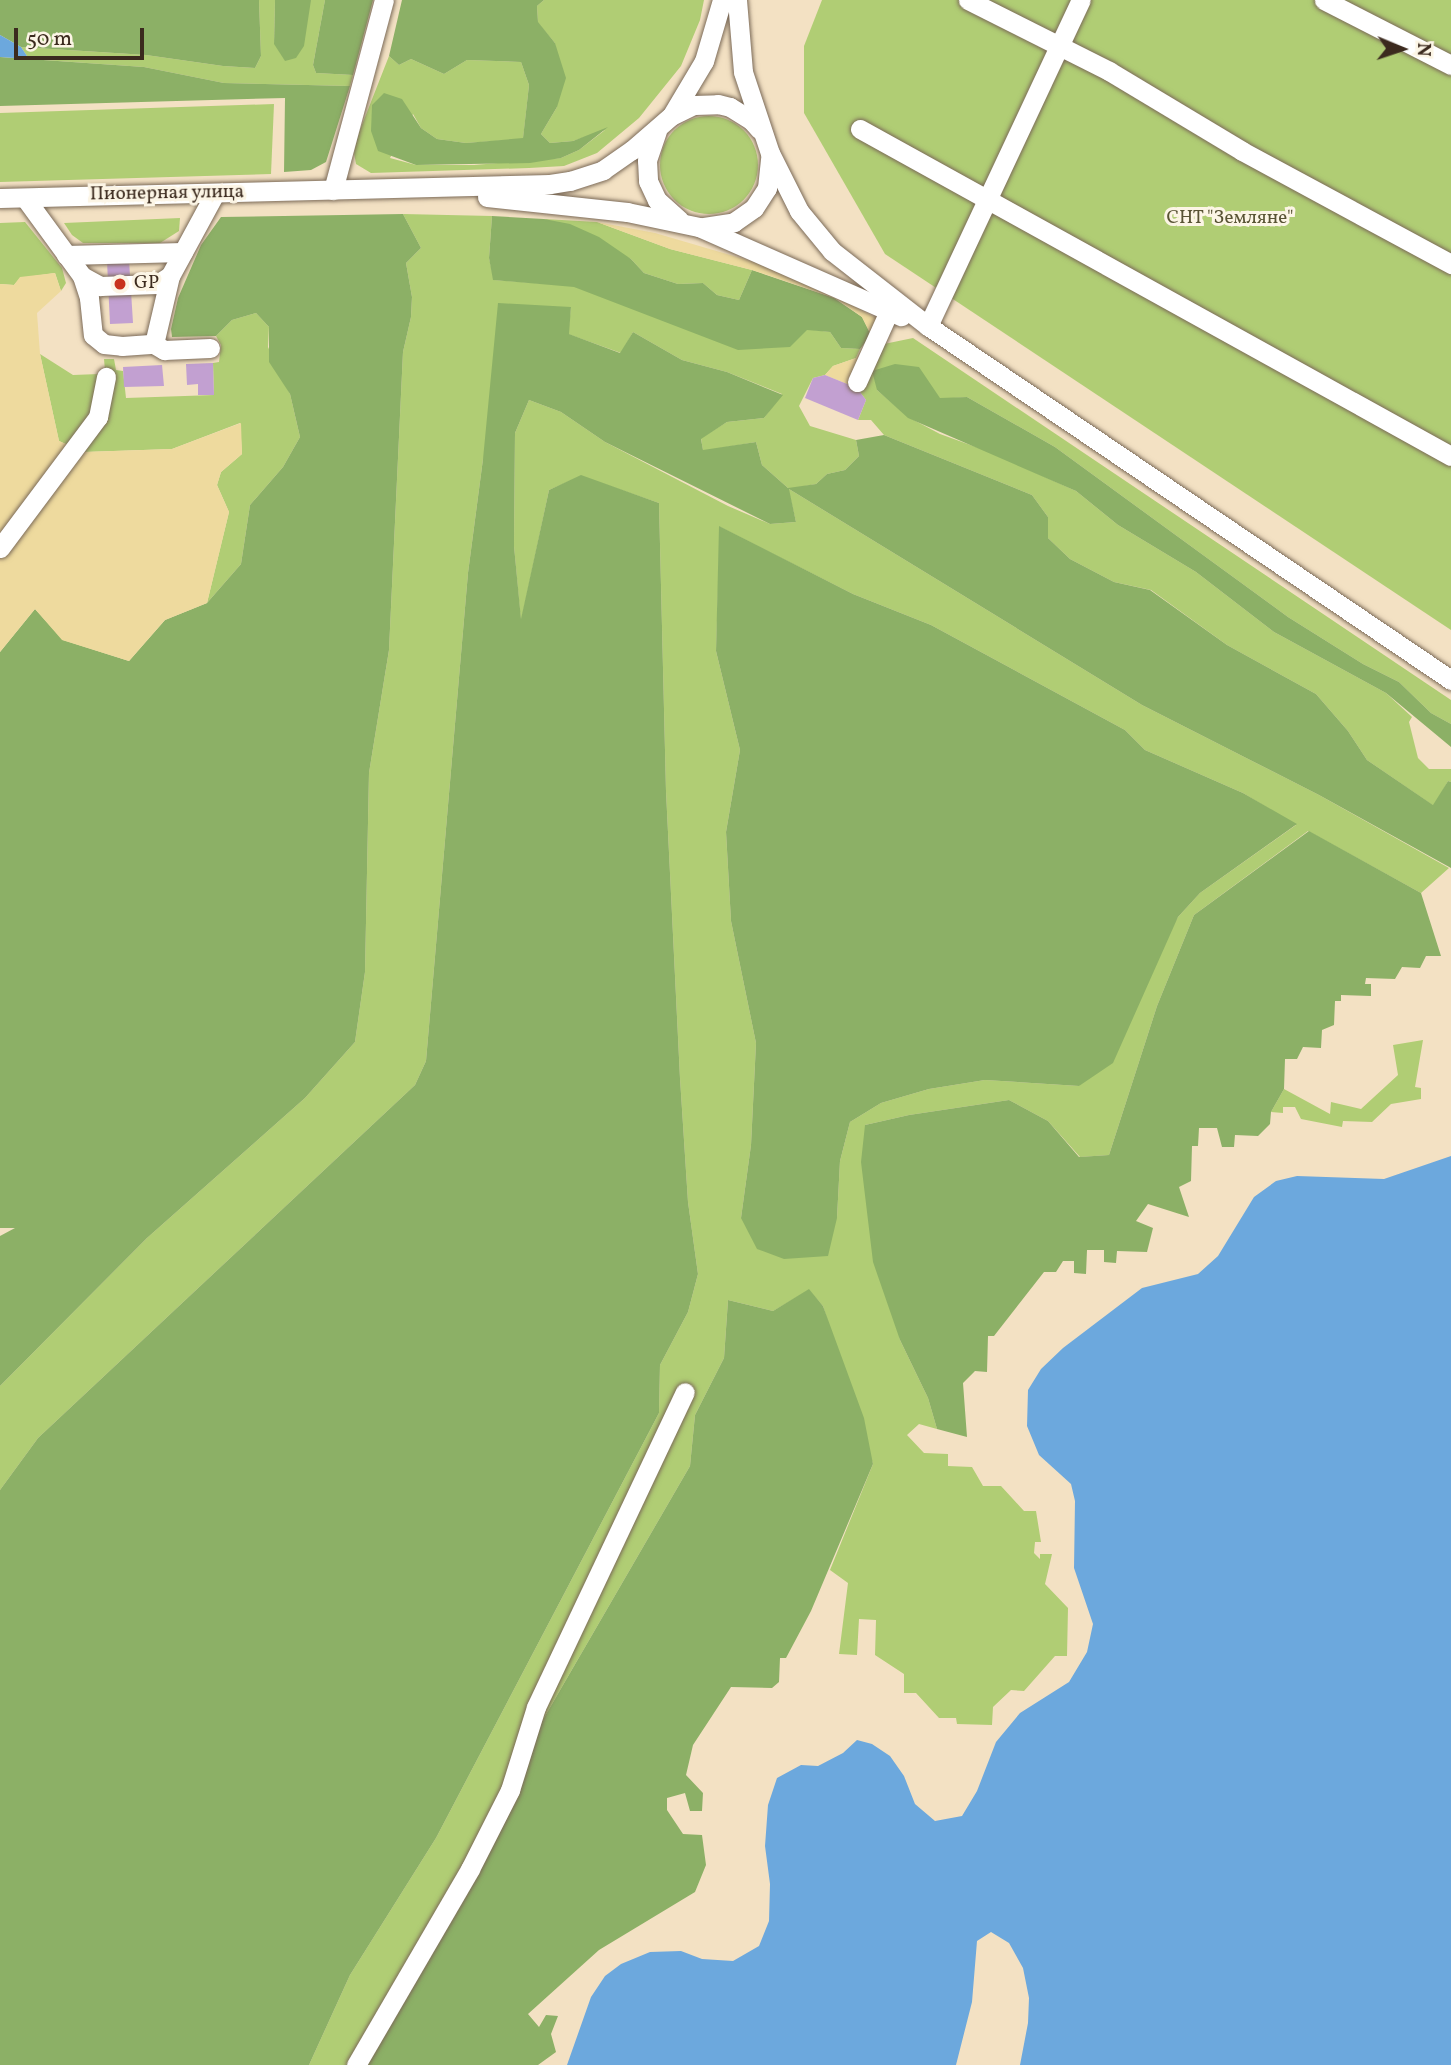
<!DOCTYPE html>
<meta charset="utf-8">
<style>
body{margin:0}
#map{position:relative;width:1451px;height:2065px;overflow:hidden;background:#f3e1c3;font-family:Vollkorn,serif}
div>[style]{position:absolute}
.green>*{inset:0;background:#b0cd74}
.round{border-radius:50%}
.forest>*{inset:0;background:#8cb066}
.sand>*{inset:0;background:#eeda9e}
.water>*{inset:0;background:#6ca8dd}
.building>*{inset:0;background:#c2a0d1}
.roads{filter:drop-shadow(0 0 2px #7b6a58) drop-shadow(0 0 2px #7b6a58)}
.minor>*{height:19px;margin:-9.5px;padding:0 9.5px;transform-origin:9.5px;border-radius:9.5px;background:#fff}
.dots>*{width:19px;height:19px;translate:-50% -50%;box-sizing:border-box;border:4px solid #fcf5e5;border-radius:50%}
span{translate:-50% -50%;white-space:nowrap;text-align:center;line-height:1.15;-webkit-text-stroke:6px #fcf5e5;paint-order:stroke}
.street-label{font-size:19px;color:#3b2a1e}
.park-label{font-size:19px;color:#585334}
.poi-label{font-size:19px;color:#3b2a1e}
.left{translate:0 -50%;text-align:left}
.north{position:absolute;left:1367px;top:14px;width:70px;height:70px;-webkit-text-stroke:5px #fcf5e5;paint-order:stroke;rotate:92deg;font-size:19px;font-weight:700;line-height:28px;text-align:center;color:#3b2a1e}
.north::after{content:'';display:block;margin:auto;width:24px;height:32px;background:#3b2a1e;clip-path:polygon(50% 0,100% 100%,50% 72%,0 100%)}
.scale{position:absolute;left:14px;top:28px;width:130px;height:32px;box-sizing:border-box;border:4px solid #3b2a1e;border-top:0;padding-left:9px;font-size:21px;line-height:24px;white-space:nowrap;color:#3b2a1e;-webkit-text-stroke:5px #fcf5e5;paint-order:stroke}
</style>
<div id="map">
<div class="green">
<i style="clip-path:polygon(259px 0,275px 0,274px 44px,311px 0,325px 0,313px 65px,316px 73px,353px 75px,350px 86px,224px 83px,144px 67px,29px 59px,21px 47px,146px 55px,223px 66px,255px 68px,261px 56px)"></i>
<i style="clip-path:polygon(544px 0,704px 0,700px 20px,681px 66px,639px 118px,597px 153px,564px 166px,529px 168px,371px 173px,356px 164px,354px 153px,358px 135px,389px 56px,399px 65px,411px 59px,444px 74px,467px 60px,521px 62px,529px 85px,523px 139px,466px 143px,437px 139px,421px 128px,413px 114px,390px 158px,416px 165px,474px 165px,561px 158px,579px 150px,605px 130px,573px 141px,550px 143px,541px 134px,557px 107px,555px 43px,538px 23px,537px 6px)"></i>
<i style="clip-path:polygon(822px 0,1451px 0,1451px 630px,885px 254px,804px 113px,804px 46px)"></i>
<i style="clip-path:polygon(274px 104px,271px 174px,0 182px,0 113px)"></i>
<i class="round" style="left:660px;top:116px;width:98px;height:98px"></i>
<i style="clip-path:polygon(evenodd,403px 214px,492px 216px,489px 258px,494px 280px,574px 286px,631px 307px,830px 332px,841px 348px,860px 349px,856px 358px,833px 366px,825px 375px,813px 378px,799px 406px,810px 426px,856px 440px,859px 456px,845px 470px,827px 474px,816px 484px,789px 489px,1142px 705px,1319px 795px,1449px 868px,1421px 893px,1308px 831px,1194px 915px,1157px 1006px,1109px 1155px,1080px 1157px,1048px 1121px,1009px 1100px,909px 1115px,865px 1125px,900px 1340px,928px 1398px,937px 1429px,919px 1424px,907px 1435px,924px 1453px,948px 1454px,948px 1466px,972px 1467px,983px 1486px,1001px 1486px,1024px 1511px,1036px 1511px,1041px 1542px,1035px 1542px,1034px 1553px,1040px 1559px,1040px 1554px,1052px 1554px,1045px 1584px,1068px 1608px,1067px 1656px,1055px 1656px,1024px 1691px,1011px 1690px,993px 1707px,992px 1725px,957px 1724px,956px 1718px,939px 1718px,916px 1693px,904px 1693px,904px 1674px,875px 1655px,876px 1620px,859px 1619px,857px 1655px,839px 1654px,848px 1583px,830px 1570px,873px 1464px,837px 1350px,823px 1306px,809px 1290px,773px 1311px,728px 1300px,724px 1358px,695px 1415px,690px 1466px,541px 1723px,364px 2065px,309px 2065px,350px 1975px,436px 1838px,659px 1413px,660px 1365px,688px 1312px,698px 1274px,688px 1202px,680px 1078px,666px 791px,659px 503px,581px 476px,549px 490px,521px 622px,514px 546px,515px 433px,529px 400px,561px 412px,605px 442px,728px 506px,770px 524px,796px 522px,788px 488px,762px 465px,756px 442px,703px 451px,701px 438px,727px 422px,764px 418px,782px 394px,727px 372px,682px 360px,633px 332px,621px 353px,568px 334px,571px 307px,483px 459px,468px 573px,426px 1061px,415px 1085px,38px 1438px,0 1490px,0 1386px,147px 1238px,305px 1098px,355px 1042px,365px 972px,369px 773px,389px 650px,403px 352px,411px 317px,412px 297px,406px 263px,421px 248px,403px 214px,720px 527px,853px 594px,931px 625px,1125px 730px,1145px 750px,1243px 793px,1296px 825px,1200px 893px,1178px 917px,1079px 1086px,985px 1080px,929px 1089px,881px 1103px,850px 1122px,840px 1161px,837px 1218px,741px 1218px,751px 1145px,756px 1043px,731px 921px,726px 832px,740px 750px,716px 651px,720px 527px)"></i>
<i style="clip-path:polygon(180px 218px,179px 231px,160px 243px,83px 243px,72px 235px,64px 223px)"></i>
<i style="clip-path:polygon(544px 219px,597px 222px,670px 249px,752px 270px,739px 300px,717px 295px,703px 283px,678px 284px,644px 273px,631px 259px)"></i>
<i style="clip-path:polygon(25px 222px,62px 268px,66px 283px,61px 291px,55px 273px,20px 278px,14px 285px,0 284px,0 223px)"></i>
<i style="clip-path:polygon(256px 313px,269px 327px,268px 347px,290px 394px,300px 437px,283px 467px,250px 505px,241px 564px,207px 603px,229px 512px,217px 485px,221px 472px,242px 454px,240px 423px,172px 449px,84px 452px,59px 441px,40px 354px,73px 375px,99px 374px,105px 371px,104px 359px,114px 359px,116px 370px,123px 371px,126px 398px,214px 395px,213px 363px,219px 362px,221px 345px,216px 336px,232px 320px)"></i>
<i style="clip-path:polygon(913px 338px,1451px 700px,1451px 724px,1431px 713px,1399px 682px,1363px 664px,1288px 617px,1055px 447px,967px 397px,940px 399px,930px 385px,877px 390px,908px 417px,940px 434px,987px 451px,1076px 491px,1118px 525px,1196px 572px,1274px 632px,1386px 693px,1412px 717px,1409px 722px,1418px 758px,1429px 769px,1451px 769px,1451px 782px,1448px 781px,1434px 806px,1367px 760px,1348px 731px,1316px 694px,1227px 645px,1151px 590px,1114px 582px,1070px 559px,1048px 538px,1048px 517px,1032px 495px,884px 435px,871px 420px,858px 420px,866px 400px,857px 388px,884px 344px)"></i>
<i style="clip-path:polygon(1423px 1040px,1415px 1087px,1421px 1088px,1421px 1099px,1391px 1104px,1372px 1122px,1343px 1121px,1342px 1127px,1301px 1119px,1295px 1107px,1283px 1107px,1283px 1113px,1271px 1112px,1284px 1089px,1330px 1114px,1331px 1102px,1361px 1109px,1398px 1075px,1393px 1045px)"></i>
</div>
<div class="forest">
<i style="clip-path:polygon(0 0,259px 0,261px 56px,255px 68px,223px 66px,146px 55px,21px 47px,0 35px)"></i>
<i style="clip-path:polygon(275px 0,311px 0,304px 46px,296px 58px,285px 61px,274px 44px)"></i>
<i style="clip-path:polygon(325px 0,373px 0,353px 75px,316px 73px,313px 65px)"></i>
<i style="clip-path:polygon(402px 0,544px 0,537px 6px,538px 22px,555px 43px,566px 78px,557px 107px,541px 134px,550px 143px,573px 141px,608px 127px,579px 150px,561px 158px,530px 163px,416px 165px,378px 151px,371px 131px,372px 105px,384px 93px,402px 99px,421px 128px,437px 139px,466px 143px,523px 138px,529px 85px,521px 62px,467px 60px,444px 74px,411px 59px,399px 65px,389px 56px)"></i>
<i style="clip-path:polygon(0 57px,144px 67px,224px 83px,350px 86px,326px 162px,311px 170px,284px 172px,285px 98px,0 106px)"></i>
<i style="clip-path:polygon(403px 214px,421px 248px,406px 263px,412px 297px,411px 317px,403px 352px,389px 650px,369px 773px,365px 972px,355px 1042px,305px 1098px,147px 1238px,0 1386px,0 1236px,15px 1228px,0 1228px,0 652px,35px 609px,63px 640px,129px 661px,165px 620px,207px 603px,241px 564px,250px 505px,283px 467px,300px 437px,290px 394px,269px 362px,269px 327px,256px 313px,232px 320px,216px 336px,172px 337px,171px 329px,178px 298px,201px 245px,221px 217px)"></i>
<i style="clip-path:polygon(492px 216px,544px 219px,570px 224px,599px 237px,631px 259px,644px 273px,678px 284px,703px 283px,717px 295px,739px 300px,752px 270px,834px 298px,862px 317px,871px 335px,860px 349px,841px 348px,830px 332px,807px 330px,790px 347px,738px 350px,574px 287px,493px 280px,489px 258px)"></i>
<i style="clip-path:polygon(498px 303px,571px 307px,569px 334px,620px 353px,633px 332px,682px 360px,727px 372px,783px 395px,764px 418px,727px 422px,701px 439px,703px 450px,756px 442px,762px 465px,788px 488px,816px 484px,827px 474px,845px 470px,859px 456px,856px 440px,884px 435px,1032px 495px,1048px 517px,1048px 538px,1070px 559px,1114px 582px,1150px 590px,1227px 645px,1316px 694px,1348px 731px,1367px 760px,1433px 805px,1448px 781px,1451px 782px,1451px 868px,1319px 795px,1142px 705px,789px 489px,796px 522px,770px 524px,605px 442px,561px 412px,529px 400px,515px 433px,514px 546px,521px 619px,549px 490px,581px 475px,659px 503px,666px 791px,680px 1078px,688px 1202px,698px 1274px,688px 1312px,660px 1365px,659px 1413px,436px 1838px,350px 1975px,309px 2065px,0 2065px,0 1490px,38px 1438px,415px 1085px,426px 1061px,468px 573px,483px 459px)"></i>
<i style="clip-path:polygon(895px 364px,919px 367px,940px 398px,967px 397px,1055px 447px,1288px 617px,1363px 664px,1399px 682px,1431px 713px,1451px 724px,1451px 747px,1386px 693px,1274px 632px,1196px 572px,1118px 525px,1076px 491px,908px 418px,877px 390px,872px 371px)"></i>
<i style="clip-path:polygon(719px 526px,853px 594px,931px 625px,1125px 730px,1145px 750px,1243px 793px,1297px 824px,1200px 893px,1178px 917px,1113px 1063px,1079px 1086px,985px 1080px,929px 1089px,881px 1103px,850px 1122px,840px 1161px,837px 1218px,828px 1256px,784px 1259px,757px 1249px,741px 1218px,751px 1145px,756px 1043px,731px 921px,726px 832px,740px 750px,716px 651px)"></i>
<i style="clip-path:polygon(1309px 831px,1421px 893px,1441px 956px,1426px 956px,1420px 968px,1402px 967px,1395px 979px,1366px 978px,1365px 984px,1371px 984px,1371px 996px,1341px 995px,1341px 1001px,1335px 1001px,1334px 1025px,1322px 1030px,1321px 1048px,1303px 1047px,1297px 1059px,1285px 1059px,1284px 1089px,1271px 1112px,1270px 1124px,1258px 1136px,1235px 1135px,1234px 1147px,1222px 1147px,1217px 1128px,1199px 1128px,1198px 1146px,1192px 1146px,1191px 1181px,1179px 1187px,1189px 1217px,1148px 1204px,1136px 1221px,1153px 1228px,1147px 1252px,1117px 1251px,1116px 1263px,1104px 1262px,1104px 1250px,1087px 1250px,1086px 1274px,1074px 1273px,1074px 1261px,1063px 1261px,1056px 1272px,1044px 1272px,994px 1336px,988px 1336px,987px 1372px,975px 1371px,963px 1383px,967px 1437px,937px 1429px,928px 1398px,900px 1340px,873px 1262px,861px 1162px,865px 1125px,909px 1115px,1009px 1100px,1048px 1121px,1079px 1157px,1109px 1155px,1157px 1006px,1194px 915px)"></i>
<i style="clip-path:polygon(809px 1289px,823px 1306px,864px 1418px,873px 1464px,811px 1611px,786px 1658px,780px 1658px,779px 1682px,772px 1688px,731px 1687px,693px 1745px,686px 1775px,703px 1793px,702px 1811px,690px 1811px,685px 1793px,667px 1798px,667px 1810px,683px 1834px,702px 1835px,706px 1865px,695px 1892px,599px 1950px,528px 2014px,539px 2027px,546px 2015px,558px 2016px,551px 2034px,556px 2052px,538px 2065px,364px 2065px,541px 1723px,690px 1466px,695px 1415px,724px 1358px,728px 1300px,773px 1311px)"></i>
</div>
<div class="sand">
<i style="clip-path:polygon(597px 222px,655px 233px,754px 262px,824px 290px,880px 320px,850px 385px,825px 375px,833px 366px,856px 358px,871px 335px,862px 317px,835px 298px,752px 270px,670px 249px)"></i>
<i style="clip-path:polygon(55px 273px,61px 291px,37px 313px,40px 354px,59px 441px,84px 452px,172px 449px,241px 423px,242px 454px,221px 472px,217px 485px,229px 512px,207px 603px,165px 620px,129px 661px,62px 640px,35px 609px,0 652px,0 284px,14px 285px,20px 277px)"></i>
</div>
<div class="water">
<i style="clip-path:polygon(0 35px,21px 47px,29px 59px,0 57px)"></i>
<i style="clip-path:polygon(1451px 1156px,1451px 2065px,1020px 2065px,1028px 2023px,1029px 1998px,1023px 1968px,1009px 1943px,991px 1932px,977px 1941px,972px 2002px,956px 2065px,567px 2065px,591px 1997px,605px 1976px,621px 1964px,650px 1952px,681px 1951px,702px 1959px,733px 1961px,759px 1946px,769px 1921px,770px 1884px,765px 1846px,768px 1805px,777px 1778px,801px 1765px,818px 1766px,843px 1753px,857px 1740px,872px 1744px,890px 1756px,904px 1776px,915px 1804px,935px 1821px,962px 1816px,977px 1791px,996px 1742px,1020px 1713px,1069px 1682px,1087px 1652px,1093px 1624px,1074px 1568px,1075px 1501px,1071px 1484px,1039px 1455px,1027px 1426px,1028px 1390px,1041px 1369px,1063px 1348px,1142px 1288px,1198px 1274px,1218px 1256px,1254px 1197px,1276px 1181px,1297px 1176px,1384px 1179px)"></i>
</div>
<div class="building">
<i style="clip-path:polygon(129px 260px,133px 323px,110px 324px,107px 261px)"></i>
<i style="clip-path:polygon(213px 363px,214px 395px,198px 395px,198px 384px,187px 385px,186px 364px)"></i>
<i style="clip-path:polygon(162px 365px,164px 386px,124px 387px,123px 367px)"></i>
<i style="clip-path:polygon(825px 375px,857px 388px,866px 400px,858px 420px,805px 398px,813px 378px)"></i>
</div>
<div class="roads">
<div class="minor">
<i style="left:737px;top:0;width:72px;rotate:85.2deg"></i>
<i style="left:743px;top:72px;width:85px;rotate:71.6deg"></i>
<i style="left:770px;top:153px;width:65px;rotate:63.4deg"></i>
<i style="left:799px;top:211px;width:52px;rotate:50.5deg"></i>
<i style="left:832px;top:251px;width:122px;rotate:38deg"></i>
<i style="left:928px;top:326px;width:632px;rotate:34.09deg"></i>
<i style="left:968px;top:0;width:158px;rotate:26.7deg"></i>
<i style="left:1109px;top:71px;width:155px;rotate:31deg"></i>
<i style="left:1242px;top:151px;width:238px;rotate:28.4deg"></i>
<i style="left:1324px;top:0;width:143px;rotate:27.1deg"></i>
<i style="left:673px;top:113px;width:61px;rotate:-59.2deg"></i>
<i style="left:704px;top:61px;width:64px;rotate:-73.6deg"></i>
<i style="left:860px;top:129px;width:675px;rotate:28.96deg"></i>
<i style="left:657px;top:131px;width:31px;rotate:109deg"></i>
<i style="left:647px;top:160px;width:21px;rotate:87deg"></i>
<i style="left:648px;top:181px;width:21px;rotate:65deg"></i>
<i style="left:657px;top:200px;width:30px;rotate:42deg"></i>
<i style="left:333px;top:190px;width:197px;rotate:-75deg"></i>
<i style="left:487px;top:197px;width:141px;rotate:6.1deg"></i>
<i style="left:627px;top:212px;width:74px;rotate:11.8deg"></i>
<i style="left:699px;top:227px;width:221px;rotate:23.8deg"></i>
<i style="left:0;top:198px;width:550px;rotate:-1.46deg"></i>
<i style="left:550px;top:184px;width:20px;rotate:-9deg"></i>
<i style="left:570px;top:181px;width:35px;rotate:-18deg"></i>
<i style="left:603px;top:170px;width:35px;rotate:-35deg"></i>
<i style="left:632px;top:150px;width:52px;rotate:-41.1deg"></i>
<i style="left:671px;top:116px;width:25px;rotate:-26deg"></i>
<i style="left:694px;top:105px;width:24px;rotate:-2deg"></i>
<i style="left:718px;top:104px;width:12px;rotate:14deg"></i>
<i style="left:730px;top:107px;width:25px;rotate:32deg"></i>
<i style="left:751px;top:120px;width:13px;rotate:48deg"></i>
<i style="left:25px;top:198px;width:97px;rotate:53.8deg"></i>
<i style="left:82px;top:276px;width:21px;rotate:29deg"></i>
<i style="left:100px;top:286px;width:57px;rotate:-2deg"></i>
<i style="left:157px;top:284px;width:15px;rotate:-32deg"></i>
<i style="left:170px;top:276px;width:94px;rotate:-61.5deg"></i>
<i style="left:704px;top:227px;width:30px;rotate:-9deg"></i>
<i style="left:734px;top:222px;width:24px;rotate:-35deg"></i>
<i style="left:754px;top:208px;width:24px;rotate:-57deg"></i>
<i style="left:767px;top:188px;width:30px;rotate:-84deg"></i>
<i style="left:66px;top:255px;width:117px;rotate:-1.5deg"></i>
<i style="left:82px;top:276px;width:23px;rotate:72deg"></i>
<i style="left:89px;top:298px;width:37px;rotate:84deg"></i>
<i style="left:93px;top:335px;width:14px;rotate:39deg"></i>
<i style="left:104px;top:344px;width:18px;rotate:6deg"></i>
<i style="left:122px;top:346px;width:32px;rotate:-4deg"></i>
<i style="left:154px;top:344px;width:70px;rotate:-76.8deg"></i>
<i style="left:928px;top:326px;width:360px;rotate:-64.9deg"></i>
<i style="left:154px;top:344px;width:12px;rotate:31deg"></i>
<i style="left:164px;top:350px;width:46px;rotate:-2.5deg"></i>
<i style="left:857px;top:382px;width:78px;rotate:-65.7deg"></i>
<i style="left:0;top:548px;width:164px;rotate:-53.2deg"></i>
<i style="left:98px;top:417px;width:41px;rotate:-78.7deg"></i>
<i style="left:356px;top:2065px;width:227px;rotate:-59.8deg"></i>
<i style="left:470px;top:1869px;width:89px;rotate:-63.1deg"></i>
<i style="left:510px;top:1790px;width:87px;rotate:-72.6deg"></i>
<i style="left:536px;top:1707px;width:348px;rotate:-64.7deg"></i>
</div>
</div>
<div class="dots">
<i style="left:120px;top:284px;background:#c8321e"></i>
</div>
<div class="street-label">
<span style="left:167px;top:194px;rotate:-1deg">Пионерная улица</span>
</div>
<div class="park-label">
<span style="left:1230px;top:219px">СНТ "Земляне"</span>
</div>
<div class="poi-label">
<span class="left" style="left:134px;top:284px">GP</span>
</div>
<div class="north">N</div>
<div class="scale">50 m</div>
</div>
